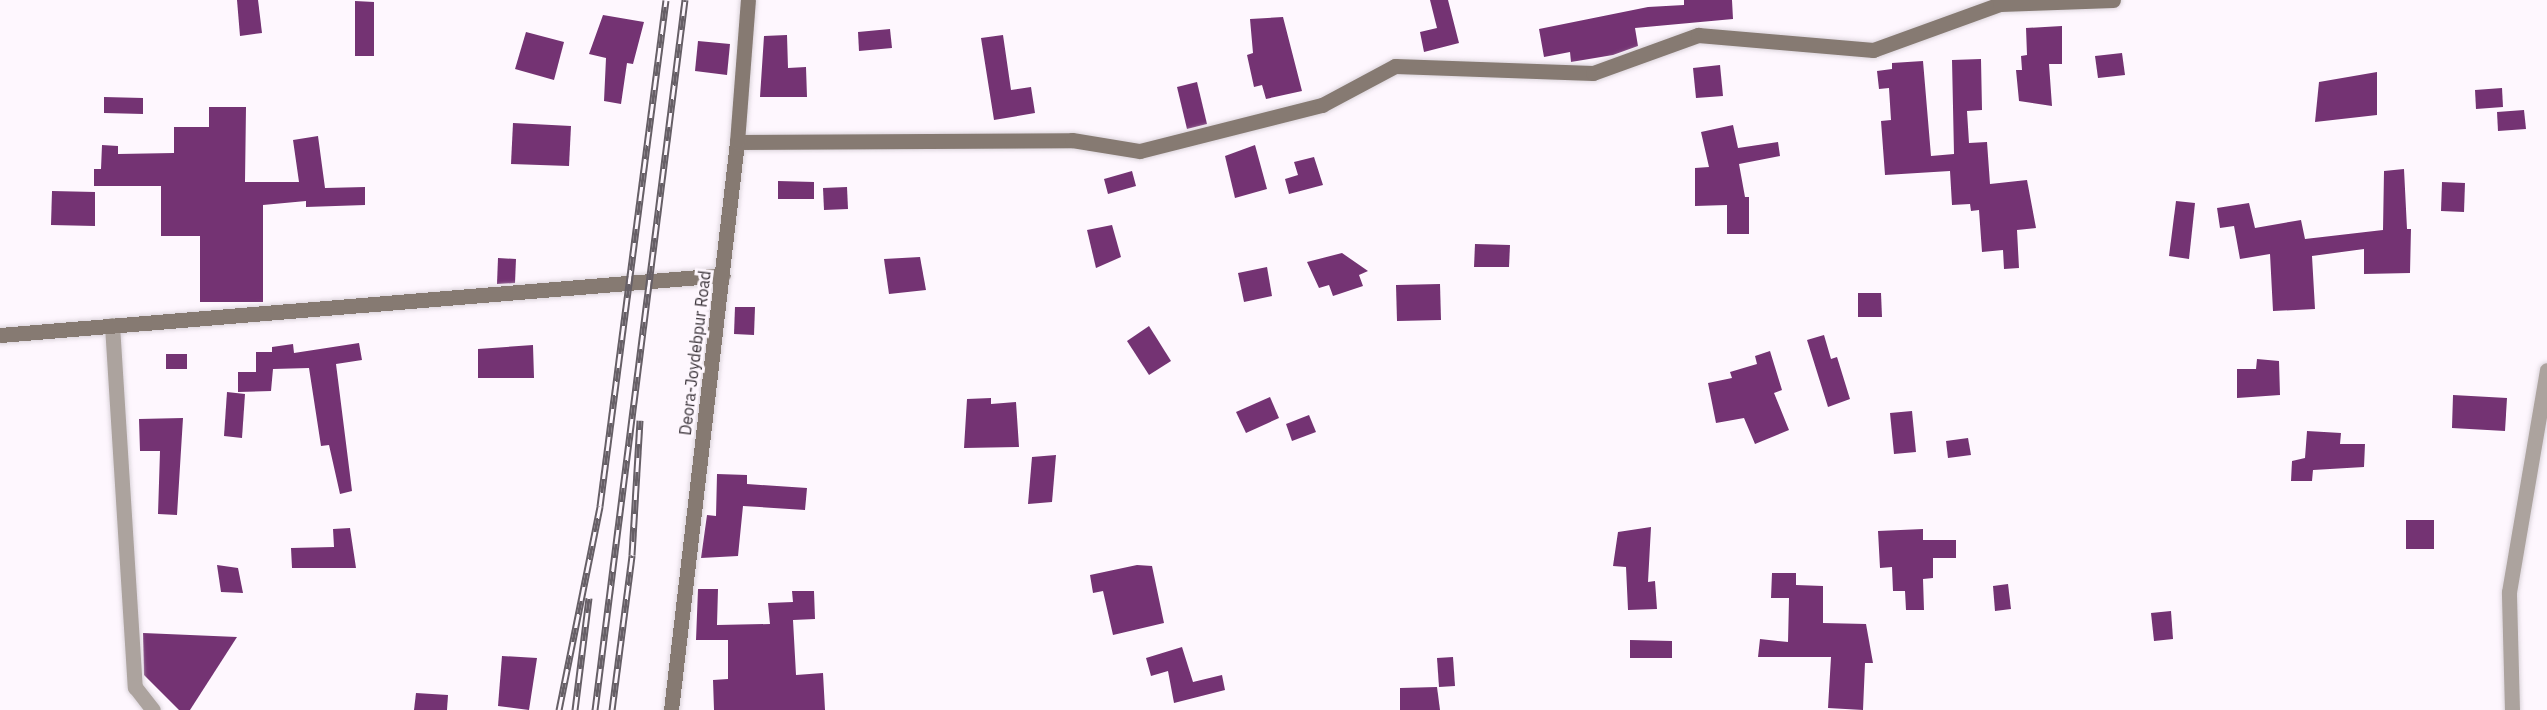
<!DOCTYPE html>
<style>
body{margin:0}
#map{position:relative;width:2547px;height:710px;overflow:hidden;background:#fef7fe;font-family:"IBM Plex Sans",sans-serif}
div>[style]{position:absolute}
.building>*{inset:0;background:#743373}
.roads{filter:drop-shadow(0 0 2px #dad3da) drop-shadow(0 0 2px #dad3da)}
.street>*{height:15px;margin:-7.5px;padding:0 7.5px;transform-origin:7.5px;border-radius:7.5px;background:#aca39e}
.secondary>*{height:15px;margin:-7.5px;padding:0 7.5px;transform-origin:7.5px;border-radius:7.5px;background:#867a72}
.rail>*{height:7px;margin-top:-3.5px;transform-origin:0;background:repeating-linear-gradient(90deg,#fef7fe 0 14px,#665f66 0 28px);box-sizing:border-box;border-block:2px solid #665f66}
span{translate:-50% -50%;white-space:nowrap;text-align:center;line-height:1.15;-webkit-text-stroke:6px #fef7fe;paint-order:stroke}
.street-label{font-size:16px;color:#383137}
</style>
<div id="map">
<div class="building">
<i style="clip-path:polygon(237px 0,258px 0,262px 33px,240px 36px)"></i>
<i style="clip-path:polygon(1430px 0,1448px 0,1459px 43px,1424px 52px,1420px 32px,1437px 28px)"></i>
<i style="clip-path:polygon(1684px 0,1732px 0,1733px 19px,1635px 28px,1638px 46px,1613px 55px,1571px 62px,1570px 52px,1544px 57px,1539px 29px,1648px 7px,1684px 5px)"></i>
<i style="clip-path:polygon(355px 1px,374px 2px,374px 56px,355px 56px)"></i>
<i style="clip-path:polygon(603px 15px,644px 22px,633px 64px,627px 63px,621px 104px,604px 101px,606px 58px,589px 54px)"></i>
<i style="clip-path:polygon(1283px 17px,1302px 91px,1266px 99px,1262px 85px,1254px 87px,1247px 55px,1253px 53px,1250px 19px)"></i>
<i style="clip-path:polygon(2062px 26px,2062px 64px,2049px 64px,2052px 106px,2019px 101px,2016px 70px,2022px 70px,2021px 56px,2027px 55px,2026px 28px)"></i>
<i style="clip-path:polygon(890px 29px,892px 48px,859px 51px,858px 32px)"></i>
<i style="clip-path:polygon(526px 32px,564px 42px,554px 80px,515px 69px)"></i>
<i style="clip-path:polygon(787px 35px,788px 68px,806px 67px,807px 97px,760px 97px,764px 36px)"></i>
<i style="clip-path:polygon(1003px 35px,1011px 90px,1031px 87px,1035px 113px,994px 120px,981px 38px)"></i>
<i style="clip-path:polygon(698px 41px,730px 44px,727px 75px,695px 71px)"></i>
<i style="clip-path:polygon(2122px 53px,2125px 75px,2098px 78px,2095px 56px)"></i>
<i style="clip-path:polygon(1981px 59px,1982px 110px,1967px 111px,1969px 143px,1987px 142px,1990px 184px,2027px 180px,2036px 228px,2017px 230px,2019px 268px,2004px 269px,2003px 250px,1982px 252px,1979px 210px,1971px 211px,1970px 204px,1952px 205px,1950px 171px,1885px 175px,1881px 121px,1891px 120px,1889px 88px,1879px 89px,1877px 71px,1892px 69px,1892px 63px,1923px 61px,1931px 156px,1954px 154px,1952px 60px)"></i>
<i style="clip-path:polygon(1720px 65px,1723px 96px,1696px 98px,1693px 68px)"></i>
<i style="clip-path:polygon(2377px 72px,2377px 115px,2315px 122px,2319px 82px)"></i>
<i style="clip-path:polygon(1197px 82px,1207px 124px,1187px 129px,1177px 87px)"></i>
<i style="clip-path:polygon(2502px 88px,2503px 107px,2476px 109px,2475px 90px)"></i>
<i style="clip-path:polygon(104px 97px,143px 98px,143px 114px,104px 113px)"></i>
<i style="clip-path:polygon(209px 107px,246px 107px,245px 182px,299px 182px,293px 140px,318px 136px,325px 188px,365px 187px,365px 205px,306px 207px,306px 201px,263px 205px,263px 302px,200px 302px,200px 236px,161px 236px,161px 186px,94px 186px,94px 169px,101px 169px,102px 145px,118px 146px,118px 154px,174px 153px,174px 127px,209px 127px)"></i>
<i style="clip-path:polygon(2524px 110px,2526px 129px,2498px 131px,2497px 112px)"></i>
<i style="clip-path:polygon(513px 123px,571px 126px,569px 166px,511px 164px)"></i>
<i style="clip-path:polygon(1733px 125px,1738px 148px,1778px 142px,1780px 156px,1739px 164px,1745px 197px,1749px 197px,1749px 234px,1727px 234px,1727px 205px,1695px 206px,1695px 168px,1709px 167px,1701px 132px)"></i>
<i style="clip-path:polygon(1255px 145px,1267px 189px,1235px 198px,1225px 156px)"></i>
<i style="clip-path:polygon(1314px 157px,1323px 185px,1289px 194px,1285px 179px,1298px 175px,1294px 162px)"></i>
<i style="clip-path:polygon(2404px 169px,2407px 229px,2411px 229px,2410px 273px,2364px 274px,2364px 249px,2312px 256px,2315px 309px,2273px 311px,2270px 254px,2240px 259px,2234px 226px,2220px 228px,2217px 208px,2249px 203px,2255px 228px,2301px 220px,2305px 239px,2383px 230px,2384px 171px)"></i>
<i style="clip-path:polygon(1132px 171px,1136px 186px,1108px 194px,1104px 179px)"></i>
<i style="clip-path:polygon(778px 181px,814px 182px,814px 199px,778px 199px)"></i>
<i style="clip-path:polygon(2442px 182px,2465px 183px,2464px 212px,2441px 211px)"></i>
<i style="clip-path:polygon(847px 187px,848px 209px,824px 210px,823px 188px)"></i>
<i style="clip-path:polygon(52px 191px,95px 192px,95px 226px,51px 225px)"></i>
<i style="clip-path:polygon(2176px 201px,2195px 203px,2189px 259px,2169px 256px)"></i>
<i style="clip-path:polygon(1112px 225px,1121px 257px,1096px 268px,1087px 230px)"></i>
<i style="clip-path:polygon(1475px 244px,1510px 245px,1509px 267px,1474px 267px)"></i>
<i style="clip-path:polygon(1342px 253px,1368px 271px,1359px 275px,1363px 286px,1333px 296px,1329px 285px,1319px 288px,1307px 262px)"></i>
<i style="clip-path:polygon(920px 257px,926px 290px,889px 294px,884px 259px)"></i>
<i style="clip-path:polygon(498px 258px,516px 259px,515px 283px,497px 284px)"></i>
<i style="clip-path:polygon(1267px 267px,1272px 296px,1244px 302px,1238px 273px)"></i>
<i style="clip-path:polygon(1440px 284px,1441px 320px,1397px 321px,1396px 285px)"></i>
<i style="clip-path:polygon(1858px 293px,1881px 293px,1882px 317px,1858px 317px)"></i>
<i style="clip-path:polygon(735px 307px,755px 307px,754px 335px,734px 334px)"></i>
<i style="clip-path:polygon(1149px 326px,1171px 361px,1149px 375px,1127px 341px)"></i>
<i style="clip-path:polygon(1824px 335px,1831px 359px,1837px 357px,1850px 399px,1828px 407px,1807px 340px)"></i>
<i style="clip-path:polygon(359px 343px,362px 360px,336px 364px,352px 491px,340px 494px,329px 445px,321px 446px,309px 368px,273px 369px,271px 391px,238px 392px,238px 372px,256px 372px,256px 352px,272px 352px,272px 347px,293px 344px,294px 353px)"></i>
<i style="clip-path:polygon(533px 345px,534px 378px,478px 378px,478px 349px)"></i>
<i style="clip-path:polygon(1770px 351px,1782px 390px,1774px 393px,1789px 430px,1755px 444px,1744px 418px,1716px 423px,1708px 383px,1732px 378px,1730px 372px,1757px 364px,1755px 356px)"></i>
<i style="clip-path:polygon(166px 354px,187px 354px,187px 369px,166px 369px)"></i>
<i style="clip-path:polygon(2257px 359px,2279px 361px,2280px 395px,2237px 398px,2237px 369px,2256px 369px)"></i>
<i style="clip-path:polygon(227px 392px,245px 394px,242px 438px,224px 436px)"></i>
<i style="clip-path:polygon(2453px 395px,2507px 398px,2505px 431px,2452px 428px)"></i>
<i style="clip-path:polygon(1270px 397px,1279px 418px,1246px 433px,1236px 412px)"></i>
<i style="clip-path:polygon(991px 398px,991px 404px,1016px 402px,1019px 447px,964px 448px,967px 399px)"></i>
<i style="clip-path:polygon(1912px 411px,1916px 452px,1894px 454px,1890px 413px)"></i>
<i style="clip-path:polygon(1309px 415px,1316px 432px,1292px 441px,1286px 424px)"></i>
<i style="clip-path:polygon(183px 418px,177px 515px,158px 514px,160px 451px,140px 451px,139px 419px)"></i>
<i style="clip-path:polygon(2307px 431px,2341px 433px,2340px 444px,2365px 444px,2364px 467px,2313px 470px,2312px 481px,2291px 481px,2292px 461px,2305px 458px)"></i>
<i style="clip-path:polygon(1968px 438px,1971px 455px,1948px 458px,1946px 441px)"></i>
<i style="clip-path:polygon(1056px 455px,1052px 502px,1028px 504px,1032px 457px)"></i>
<i style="clip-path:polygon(717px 474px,747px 475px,747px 484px,807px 488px,805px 510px,743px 506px,738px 556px,701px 558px,707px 515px,716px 516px)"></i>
<i style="clip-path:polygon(2406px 520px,2434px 520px,2434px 549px,2406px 549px)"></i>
<i style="clip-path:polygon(1651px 527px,1648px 582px,1655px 581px,1657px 609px,1628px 610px,1626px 567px,1613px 566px,1618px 532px)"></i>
<i style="clip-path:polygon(350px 528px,356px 568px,292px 568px,291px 548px,334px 547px,333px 529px)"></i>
<i style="clip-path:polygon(1923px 529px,1923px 540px,1956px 540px,1956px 558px,1933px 558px,1933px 578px,1923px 579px,1924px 610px,1906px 610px,1905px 591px,1893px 591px,1892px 567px,1880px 568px,1878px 531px)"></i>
<i style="clip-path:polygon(217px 565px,238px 568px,243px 593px,221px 592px)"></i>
<i style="clip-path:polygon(1137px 565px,1152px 566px,1164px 623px,1113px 635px,1103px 591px,1093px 593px,1090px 575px)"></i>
<i style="clip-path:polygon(1772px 573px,1796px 573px,1796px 585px,1823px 586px,1823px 623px,1866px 624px,1873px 663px,1865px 663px,1863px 710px,1828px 708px,1831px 657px,1758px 657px,1760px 639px,1788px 642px,1789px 598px,1771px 598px)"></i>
<i style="clip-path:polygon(2008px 584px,2011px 609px,1995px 611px,1993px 586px)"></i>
<i style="clip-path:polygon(698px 589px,718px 589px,717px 625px,770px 624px,768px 603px,793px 602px,792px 591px,814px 591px,815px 619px,793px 620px,796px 675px,823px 673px,825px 710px,714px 710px,713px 680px,728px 679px,728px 640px,696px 640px)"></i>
<i style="clip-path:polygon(2171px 611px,2173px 639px,2154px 641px,2151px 613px)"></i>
<i style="clip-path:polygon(143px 633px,237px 637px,190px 710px,179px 710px,144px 675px)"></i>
<i style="clip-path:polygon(1630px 640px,1672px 641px,1672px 658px,1630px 658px)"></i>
<i style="clip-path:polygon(1182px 647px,1193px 682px,1222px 675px,1225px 690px,1174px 703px,1168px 671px,1151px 676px,1146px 658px)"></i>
<i style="clip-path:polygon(502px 656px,537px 658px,529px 710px,498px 706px)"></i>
<i style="clip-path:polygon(1453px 657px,1455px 686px,1439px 687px,1437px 658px)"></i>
<i style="clip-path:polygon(1437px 687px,1440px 710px,1400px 710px,1400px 688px)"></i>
<i style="clip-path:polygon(416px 693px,448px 695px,447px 710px,414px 710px)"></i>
</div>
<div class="roads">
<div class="street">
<i style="left:112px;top:325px;width:363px;rotate:86.4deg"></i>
<i style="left:135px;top:687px;width:29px;rotate:52deg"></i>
<i style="left:2512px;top:710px;width:118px;rotate:-91.5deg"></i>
<i style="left:2509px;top:592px;width:225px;rotate:-80.3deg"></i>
</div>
<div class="secondary">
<i style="left:737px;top:142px;width:335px;rotate:-0.3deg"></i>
<i style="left:1072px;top:140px;width:69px;rotate:9.2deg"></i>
<i style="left:1140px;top:151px;width:188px;rotate:-14.2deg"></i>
<i style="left:1322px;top:105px;width:83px;rotate:-28.1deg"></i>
<i style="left:1395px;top:66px;width:198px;rotate:2deg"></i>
<i style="left:1593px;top:73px;width:112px;rotate:-19.9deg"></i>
<i style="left:1698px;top:35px;width:176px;rotate:4.9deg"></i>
<i style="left:1873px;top:50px;width:135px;rotate:-19.9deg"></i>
<i style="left:2000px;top:4px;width:113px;rotate:-2deg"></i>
<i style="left:0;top:335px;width:725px;rotate:-4.74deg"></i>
<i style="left:671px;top:710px;width:572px;rotate:-83.37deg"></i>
<i style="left:737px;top:142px;width:142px;rotate:-85.6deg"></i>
</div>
</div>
<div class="rail">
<i style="left:559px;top:710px;width:208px;rotate:-78.6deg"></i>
<i style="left:600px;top:506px;width:510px;rotate:-82.57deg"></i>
<i style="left:575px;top:710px;width:113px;rotate:-82.9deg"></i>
<i style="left:595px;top:710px;width:716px;rotate:-82.78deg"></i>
<i style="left:612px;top:710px;width:156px;rotate:-82.6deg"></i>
<i style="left:632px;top:555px;width:135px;rotate:-86.6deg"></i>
</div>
<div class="street-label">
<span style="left:695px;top:353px;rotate:-83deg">Deora-Joydebpur Road</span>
</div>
</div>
